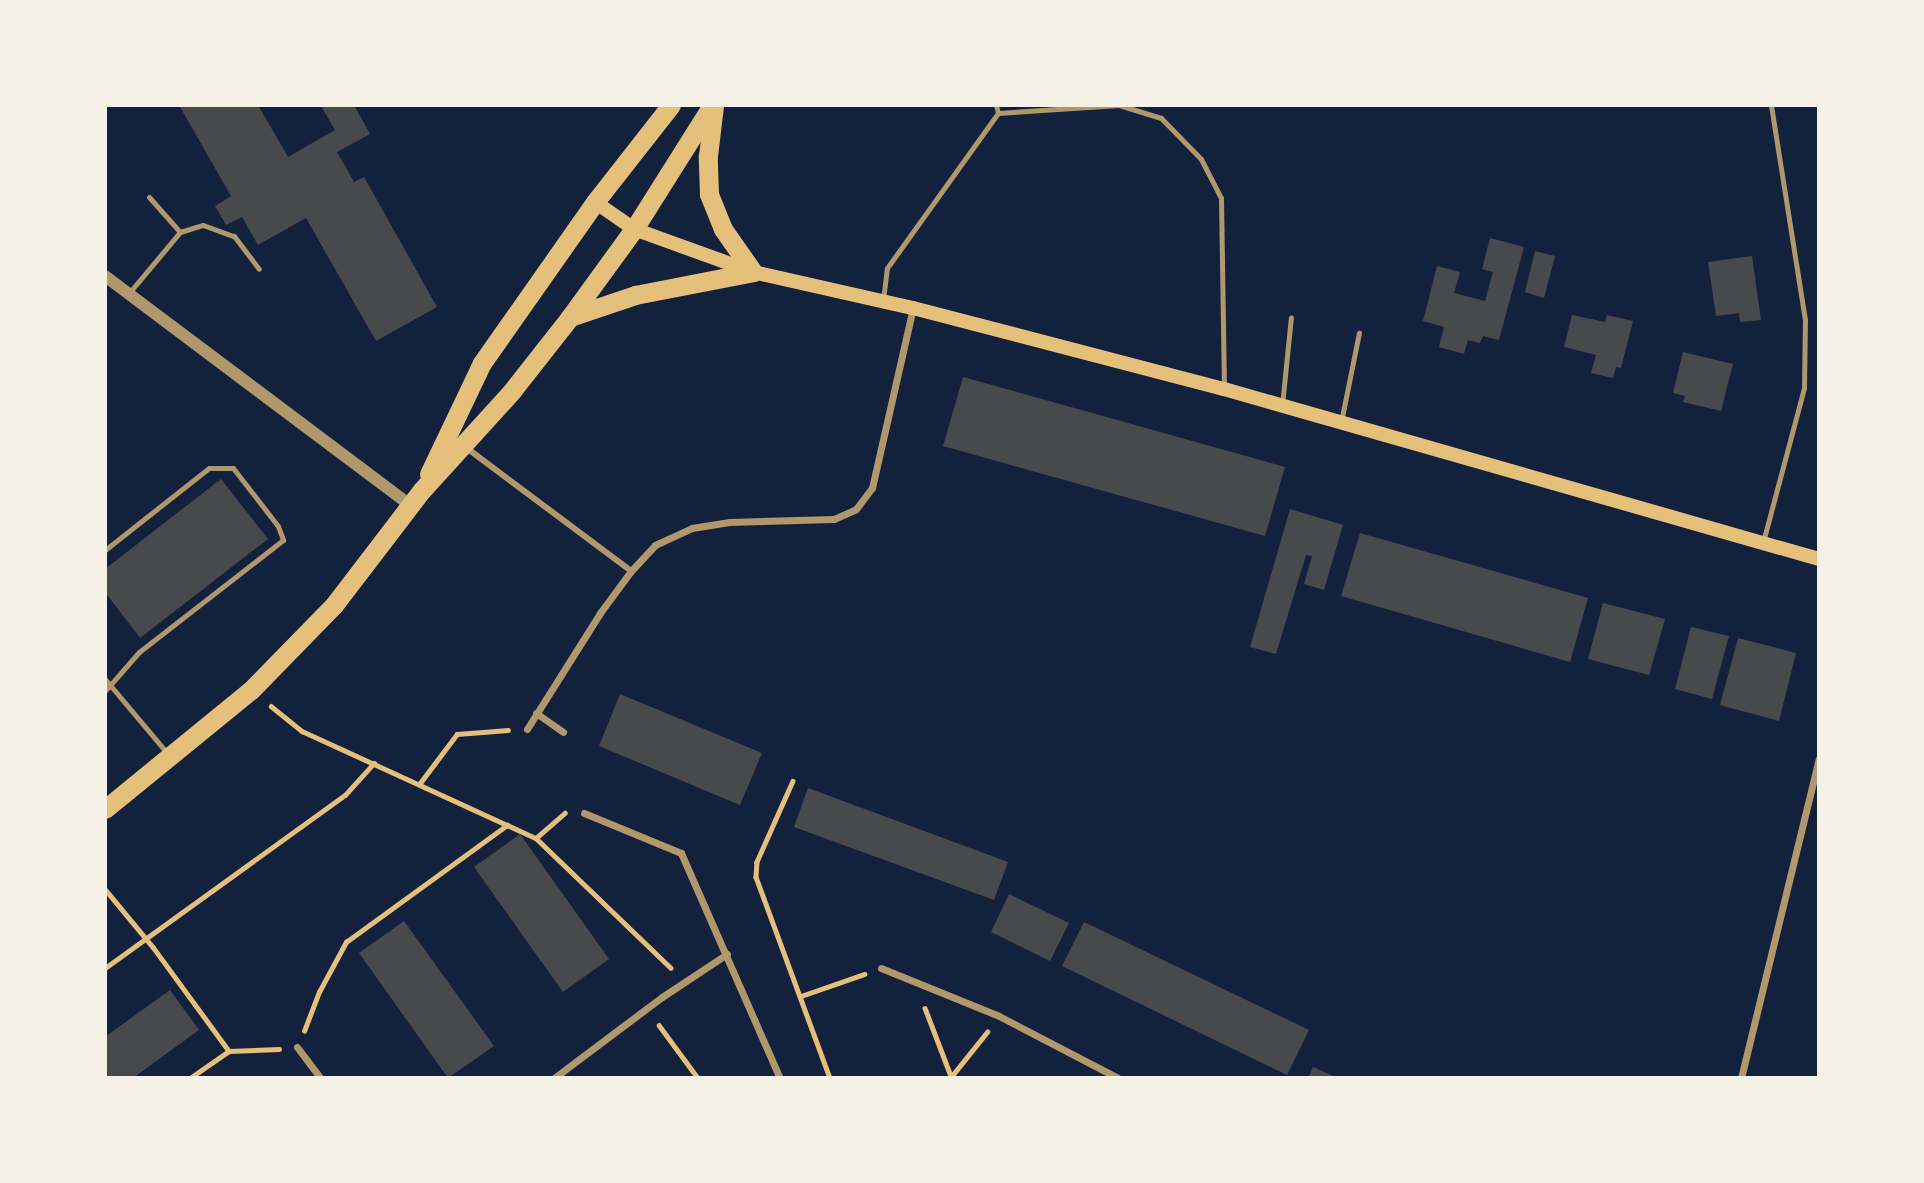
<!DOCTYPE html>
<style>
body{margin:0}
#map{position:relative;width:1924px;height:1183px;overflow:hidden;background:#14213d;font-family:"Noto Serif",serif}
div>[style]{position:absolute}
.building>*{inset:0;background:#48494c}
.path>*{height:4.5px;margin:-2.25px;padding:0 2.25px;transform-origin:2.25px;border-radius:2.25px;background:#e5c07b}
.service>*{height:5px;margin:-2.5px;padding:0 2.5px;transform-origin:2.5px;border-radius:2.5px;background:#b1986c}
.pedestrian>*{height:6px;margin:-3px;padding:0 3px;transform-origin:3px;border-radius:3px;background:#b1986c}
.minor>*{height:7px;margin:-3.5px;padding:0 3.5px;transform-origin:3.5px;border-radius:3.5px;background:#b1986c}
.tertiary>*{height:12px;margin:-6px;padding:0 6px;transform-origin:6px;border-radius:6px;background:#b1986c}
.secondary>*{height:14px;margin:-7px;padding:0 7px;transform-origin:7px;border-radius:7px;background:#e5c07b}
.trunk>*{height:19px;margin:-9.5px;padding:0 9.5px;transform-origin:9.5px;border-radius:9.5px;background:#e5c07b}
span{translate:-50% -50%;white-space:nowrap;text-align:center;line-height:1.15;-webkit-text-stroke:6px #f6f1e7;paint-order:stroke}
.frame{position:absolute;inset:0;border:107px solid #f6f1e7;pointer-events:none}
</style>
<div id="map">
<div class="building">
<i style="clip-path:polygon(179px 105px,258px 105px,288px 157px,335px 130px,321px 106px,354px 105px,370px 134px,337px 152px,354px 182px,364px 177px,437px 307px,376px 341px,306px 218px,258px 245px,242px 217px,226px 225px,215px 206px,231px 196px)"></i>
<i style="clip-path:polygon(1490px 238px,1524px 247px,1499px 340px,1483px 336px,1480px 343px,1468px 340px,1464px 354px,1439px 347px,1444px 327px,1423px 321px,1437px 266px,1460px 272px,1454px 293px,1485px 301px,1493px 272px,1482px 269px)"></i>
<i style="clip-path:polygon(1535px 251px,1555px 256px,1544px 298px,1525px 292px)"></i>
<i style="clip-path:polygon(1752px 256px,1761px 320px,1740px 322px,1739px 313px,1716px 316px,1708px 262px)"></i>
<i style="clip-path:polygon(1572px 315px,1605px 322px,1607px 315px,1633px 321px,1621px 368px,1616px 367px,1613px 378px,1591px 373px,1596px 355px,1564px 347px)"></i>
<i style="clip-path:polygon(1683px 352px,1733px 364px,1721px 411px,1683px 402px,1685px 396px,1673px 393px)"></i>
<i style="clip-path:polygon(963px 377px,1285px 467px,1265px 536px,943px 446px)"></i>
<i style="clip-path:polygon(221px 479px,268px 539px,140px 638px,105px 592px,105px 569px)"></i>
<i style="clip-path:polygon(1290px 509px,1343px 525px,1324px 590px,1304px 584px,1312px 556px,1306px 555px,1276px 654px,1250px 647px)"></i>
<i style="clip-path:polygon(1360px 533px,1588px 598px,1570px 662px,1341px 596px)"></i>
<i style="clip-path:polygon(1603px 603px,1665px 619px,1649px 675px,1588px 659px)"></i>
<i style="clip-path:polygon(1691px 627px,1729px 636px,1712px 699px,1675px 689px)"></i>
<i style="clip-path:polygon(1738px 638px,1796px 653px,1779px 721px,1720px 705px)"></i>
<i style="clip-path:polygon(620px 694px,762px 753px,740px 805px,599px 746px)"></i>
<i style="clip-path:polygon(808px 788px,1008px 862px,994px 900px,794px 827px)"></i>
<i style="clip-path:polygon(520px 834px,609px 959px,563px 992px,474px 867px)"></i>
<i style="clip-path:polygon(1009px 894px,1069px 923px,1050px 961px,991px 932px)"></i>
<i style="clip-path:polygon(404px 921px,494px 1046px,448px 1078px,359px 953px)"></i>
<i style="clip-path:polygon(1084px 922px,1309px 1030px,1287px 1075px,1062px 966px)"></i>
<i style="clip-path:polygon(170px 990px,199px 1030px,133px 1078px,105px 1078px,105px 1037px)"></i>
<i style="clip-path:polygon(1313px 1067px,1338px 1078px,1308px 1078px)"></i>
</div>
<div class="path">
<i style="left:271px;top:706px;width:40px;rotate:39deg"></i>
<i style="left:302px;top:731px;width:257px;rotate:24.6deg"></i>
<i style="left:536px;top:838px;width:187px;rotate:43.9deg"></i>
<i style="left:793px;top:781px;width:89px;rotate:114deg"></i>
<i style="left:757px;top:862px;width:15px;rotate:94deg"></i>
<i style="left:756px;top:877px;width:214px;rotate:69.8deg"></i>
<i style="left:420px;top:783px;width:61px;rotate:-52.9deg"></i>
<i style="left:457px;top:734px;width:51px;rotate:-4.5deg"></i>
<i style="left:536px;top:838px;width:38px;rotate:-41deg"></i>
<i style="left:105px;top:889px;width:75px;rotate:50.4deg"></i>
<i style="left:153px;top:947px;width:129px;rotate:53.8deg"></i>
<i style="left:105px;top:968px;width:296px;rotate:-35.8deg"></i>
<i style="left:345px;top:795px;width:43px;rotate:-47.8deg"></i>
<i style="left:801px;top:996px;width:67px;rotate:-19.2deg"></i>
<i style="left:925px;top:1008px;width:73px;rotate:69.1deg"></i>
<i style="left:659px;top:1025px;width:66px;rotate:53.7deg"></i>
<i style="left:304px;top:1031px;width:42px;rotate:-69deg"></i>
<i style="left:319px;top:992px;width:57px;rotate:-61.6deg"></i>
<i style="left:346px;top:942px;width:199px;rotate:-36deg"></i>
<i style="left:951px;top:1077px;width:58px;rotate:-51.3deg"></i>
<i style="left:190px;top:1078px;width:47px;rotate:-34.7deg"></i>
<i style="left:229px;top:1051px;width:50px;rotate:-2.3deg"></i>
</div>
<div class="service">
<i style="left:998px;top:113px;width:121px;rotate:-3.8deg"></i>
<i style="left:1119px;top:105px;width:44px;rotate:17.2deg"></i>
<i style="left:1161px;top:118px;width:57px;rotate:45.7deg"></i>
<i style="left:1201px;top:159px;width:44px;rotate:62.9deg"></i>
<i style="left:1221px;top:198px;width:189px;rotate:89.1deg"></i>
<i style="left:149px;top:197px;width:47px;rotate:48.5deg"></i>
<i style="left:129px;top:293px;width:80px;rotate:-50.1deg"></i>
<i style="left:180px;top:232px;width:24px;rotate:-17deg"></i>
<i style="left:203px;top:225px;width:33px;rotate:20deg"></i>
<i style="left:234px;top:236px;width:41px;rotate:52.9deg"></i>
<i style="left:883px;top:300px;width:32px;rotate:-83deg"></i>
<i style="left:887px;top:268px;width:191px;rotate:-54.4deg"></i>
<i style="left:998px;top:113px;width:8px;rotate:-104deg"></i>
<i style="left:1282px;top:405px;width:88px;rotate:-84.2deg"></i>
<i style="left:1341px;top:422px;width:91px;rotate:-78.6deg"></i>
<i style="left:1763px;top:542px;width:159px;rotate:-75.1deg"></i>
<i style="left:1804px;top:388px;width:68px;rotate:-89.2deg"></i>
<i style="left:1805px;top:320px;width:218px;rotate:-99deg"></i>
<i style="left:105px;top:550px;width:132px;rotate:-38.3deg"></i>
<i style="left:209px;top:468px;width:24px"></i>
<i style="left:233px;top:468px;width:73px;rotate:52.2deg"></i>
<i style="left:278px;top:526px;width:15px;rotate:70deg"></i>
<i style="left:283px;top:540px;width:182px;rotate:142.1deg"></i>
<i style="left:139px;top:652px;width:52px;rotate:131.1deg"></i>
<i style="left:105px;top:679px;width:98px;rotate:50deg"></i>
</div>
<div class="pedestrian">
<i style="left:464px;top:446px;width:209px;rotate:36.8deg"></i>
</div>
<div class="minor">
<i style="left:536px;top:713px;width:33px;rotate:35deg"></i>
<i style="left:527px;top:729px;width:137px;rotate:-57.8deg"></i>
<i style="left:600px;top:613px;width:52px;rotate:-53.6deg"></i>
<i style="left:631px;top:571px;width:35px;rotate:-47deg"></i>
<i style="left:655px;top:545px;width:41px;rotate:-24.7deg"></i>
<i style="left:692px;top:528px;width:38px;rotate:-9deg"></i>
<i style="left:730px;top:522px;width:104px;rotate:-1.7deg"></i>
<i style="left:834px;top:519px;width:24px;rotate:-24deg"></i>
<i style="left:856px;top:509px;width:26px;rotate:-53deg"></i>
<i style="left:872px;top:488px;width:185px;rotate:-77.2deg"></i>
<i style="left:584px;top:813px;width:105px;rotate:22.4deg"></i>
<i style="left:681px;top:853px;width:246px;rotate:66.3deg"></i>
<i style="left:881px;top:968px;width:127px;rotate:22.1deg"></i>
<i style="left:999px;top:1016px;width:134px;rotate:27.5deg"></i>
<i style="left:297px;top:1047px;width:39px;rotate:53deg"></i>
<i style="left:554px;top:1078px;width:135px;rotate:-36.9deg"></i>
<i style="left:662px;top:997px;width:78px;rotate:-33.5deg"></i>
<i style="left:1741px;top:1078px;width:329px;rotate:-76.3deg"></i>
</div>
<div class="tertiary">
<i style="left:105px;top:276px;width:381px;rotate:36.9deg"></i>
</div>
<div class="secondary">
<i style="left:595px;top:202px;width:47px;rotate:34.7deg"></i>
<i style="left:634px;top:229px;width:127px;rotate:19.9deg"></i>
<i style="left:753px;top:272px;width:164px;rotate:12.7deg"></i>
<i style="left:913px;top:308px;width:321px;rotate:14.6deg"></i>
<i style="left:1224px;top:389px;width:619px;rotate:15.95deg"></i>
</div>
<div class="trunk">
<i style="left:570px;top:317px;width:69px;rotate:-18.7deg"></i>
<i style="left:635px;top:295px;width:120px;rotate:-11deg"></i>
<i style="left:753px;top:272px;width:52px;rotate:-124.9deg"></i>
<i style="left:723px;top:229px;width:38px;rotate:-112deg"></i>
<i style="left:709px;top:194px;width:38px;rotate:-92deg"></i>
<i style="left:708px;top:156px;width:50px;rotate:-83.2deg"></i>
<i style="left:429px;top:474px;width:123px;rotate:-64.5deg"></i>
<i style="left:482px;top:363px;width:197px;rotate:-54.9deg"></i>
<i style="left:595px;top:202px;width:123px;rotate:-51.9deg"></i>
<i style="left:105px;top:809px;width:188px;rotate:-39.2deg"></i>
<i style="left:251px;top:690px;width:119px;rotate:-45.7deg"></i>
<i style="left:334px;top:605px;width:145px;rotate:-52.6deg"></i>
<i style="left:422px;top:490px;width:134px;rotate:-47.7deg"></i>
<i style="left:512px;top:391px;width:94px;rotate:-51.9deg"></i>
<i style="left:570px;top:317px;width:109px;rotate:-54deg"></i>
<i style="left:634px;top:229px;width:146px;rotate:-57.8deg"></i>
</div>
<div class="frame"></div>
</div>
